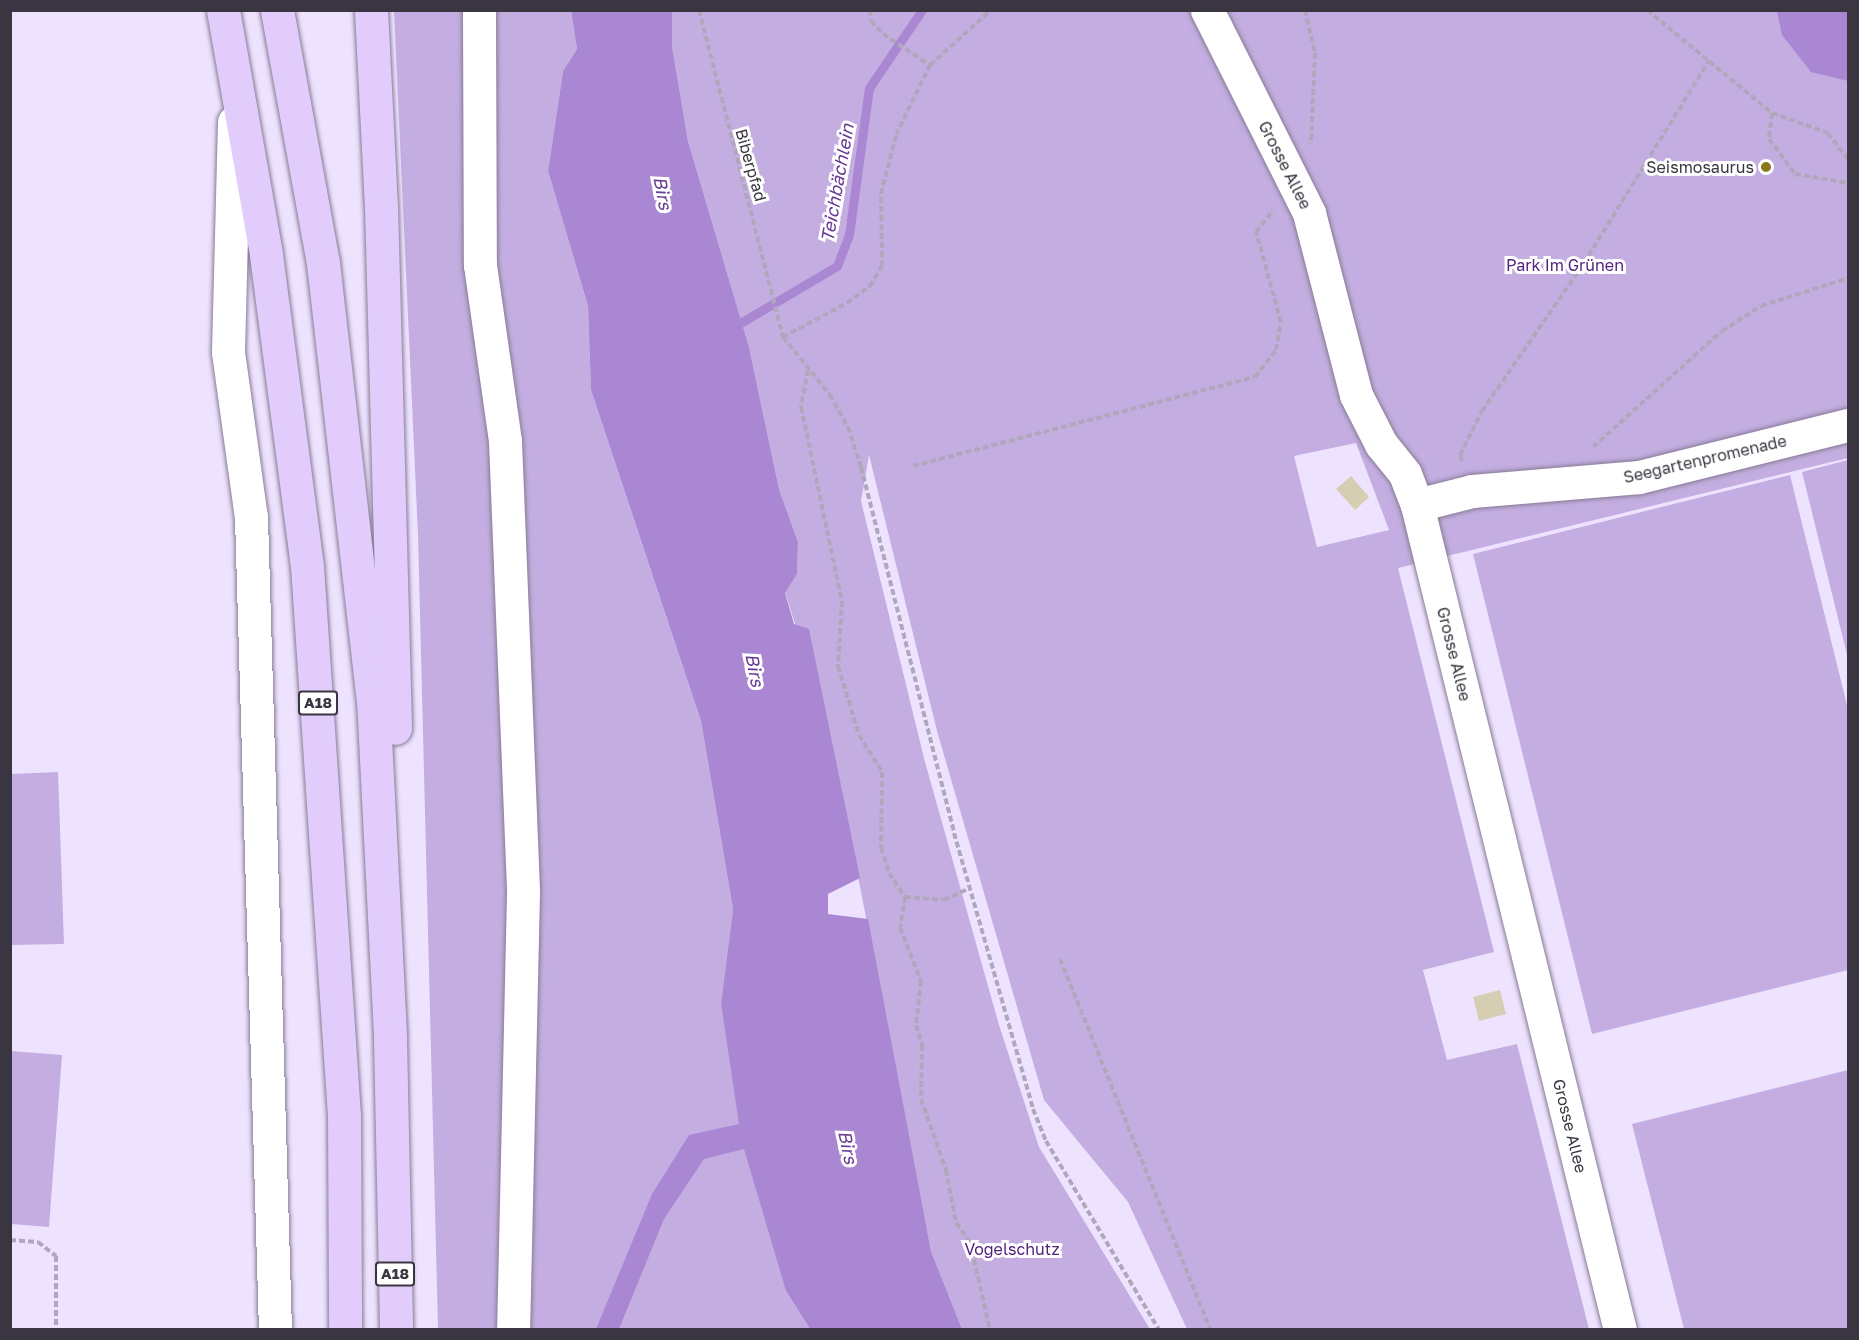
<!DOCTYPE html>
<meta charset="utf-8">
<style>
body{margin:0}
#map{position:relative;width:1859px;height:1340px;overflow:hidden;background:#eee3ff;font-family:"Golos Text",sans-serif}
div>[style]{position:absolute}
.green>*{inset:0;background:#c4aee1}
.water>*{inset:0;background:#a987d3}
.stream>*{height:9px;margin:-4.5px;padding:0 4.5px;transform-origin:4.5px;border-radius:4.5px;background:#a987d3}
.building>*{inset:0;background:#d5ceb2}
.path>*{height:4px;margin-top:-2px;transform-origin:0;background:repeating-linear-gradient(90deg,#b0a7bd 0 6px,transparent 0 9px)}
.roads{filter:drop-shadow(0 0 2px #877c95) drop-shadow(0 0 2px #877c95)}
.minor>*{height:33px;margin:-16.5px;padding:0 16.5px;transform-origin:16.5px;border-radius:16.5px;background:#fff}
.highway>*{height:33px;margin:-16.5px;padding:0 16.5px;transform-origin:16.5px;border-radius:16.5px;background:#e1ccfc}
.dots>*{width:16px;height:16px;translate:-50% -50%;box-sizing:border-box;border:3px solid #fff;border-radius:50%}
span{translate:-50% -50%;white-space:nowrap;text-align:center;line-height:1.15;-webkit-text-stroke:6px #fff;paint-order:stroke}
.shield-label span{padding:2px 4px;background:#fff;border:2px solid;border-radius:4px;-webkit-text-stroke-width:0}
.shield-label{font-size:15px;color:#3a3641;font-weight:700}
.street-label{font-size:16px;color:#3a3641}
.poi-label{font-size:16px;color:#3a3641}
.right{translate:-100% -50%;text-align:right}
.park-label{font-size:16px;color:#52227c}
.water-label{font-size:18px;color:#683a95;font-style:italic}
.frame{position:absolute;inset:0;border:12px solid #3a3641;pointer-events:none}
</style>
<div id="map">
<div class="green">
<i style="clip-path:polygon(394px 11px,571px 11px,577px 49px,563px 71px,548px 171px,588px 306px,591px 390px,701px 721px,733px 909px,721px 1003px,786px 1291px,810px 1329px,438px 1329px,418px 535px)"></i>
<i style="clip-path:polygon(evenodd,672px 11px,1848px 11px,1848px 458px,1398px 568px,1494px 952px,1423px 970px,1447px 1060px,1517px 1044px,1589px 1329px,1187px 1329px,1128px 1202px,1044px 1100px,937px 731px,869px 455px,861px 501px,925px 762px,999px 1025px,1039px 1147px,1150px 1329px,962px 1329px,931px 1251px,831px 738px,785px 592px,797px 574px,798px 542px,779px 489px,749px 347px,688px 141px,672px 46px,672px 11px,1356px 443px,1389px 530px,1317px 547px,1294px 456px,1356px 443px)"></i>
<i style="clip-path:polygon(1848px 460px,1848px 659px,1802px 472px)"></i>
<i style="clip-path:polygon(1790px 475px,1848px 709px,1848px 970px,1592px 1034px,1473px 554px)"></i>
<i style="clip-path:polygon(58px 772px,64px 944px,11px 945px,11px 774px)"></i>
<i style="clip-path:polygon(11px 1051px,62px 1055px,49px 1227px,11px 1224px)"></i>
<i style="clip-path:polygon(1848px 1070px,1848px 1329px,1684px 1329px,1632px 1124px)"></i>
</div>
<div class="water">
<i style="clip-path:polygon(571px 11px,672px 11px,672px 46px,688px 141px,749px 347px,779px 489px,798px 542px,797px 574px,785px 593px,794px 624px,809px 629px,860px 878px,828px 894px,828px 914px,868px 919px,931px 1251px,962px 1329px,810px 1329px,786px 1291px,744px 1149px,704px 1159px,664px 1219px,619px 1329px,596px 1329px,652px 1194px,689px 1135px,739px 1124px,721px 1003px,733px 909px,701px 721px,591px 390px,588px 306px,548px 171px,563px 71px,577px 49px)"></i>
<i style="clip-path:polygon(1777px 11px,1848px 11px,1848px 81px,1811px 72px,1782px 35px)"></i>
</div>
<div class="stream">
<i style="left:742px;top:322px;width:110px;rotate:-30.5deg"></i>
<i style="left:837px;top:266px;width:33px;rotate:-69deg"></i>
<i style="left:849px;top:235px;width:148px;rotate:-82.3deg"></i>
<i style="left:869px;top:88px;width:94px;rotate:-55.8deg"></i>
</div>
<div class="building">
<i style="clip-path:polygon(1351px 476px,1369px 497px,1355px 510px,1336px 489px)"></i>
<i style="clip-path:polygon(1500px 990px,1506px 1014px,1479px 1021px,1473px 997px)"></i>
</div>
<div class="path">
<i style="left:699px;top:10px;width:338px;rotate:75.6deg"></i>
<i style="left:783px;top:337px;width:75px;rotate:51deg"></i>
<i style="left:830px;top:395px;width:37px;rotate:61deg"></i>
<i style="left:848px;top:427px;width:42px;rotate:72deg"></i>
<i style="left:861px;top:467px;width:378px;rotate:75.7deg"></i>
<i style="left:954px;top:833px;width:287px;rotate:74deg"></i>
<i style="left:1033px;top:1109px;width:35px;rotate:68deg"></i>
<i style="left:1046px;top:1141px;width:220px;rotate:59.1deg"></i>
<i style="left:870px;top:10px;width:11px;rotate:85deg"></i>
<i style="left:871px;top:21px;width:18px;rotate:47deg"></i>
<i style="left:883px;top:34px;width:56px;rotate:33.4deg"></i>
<i style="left:1305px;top:10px;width:44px;rotate:76.9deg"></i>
<i style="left:1315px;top:53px;width:91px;rotate:92.5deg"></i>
<i style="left:1647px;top:10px;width:162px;rotate:39.5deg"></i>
<i style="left:1772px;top:113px;width:59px;rotate:19.7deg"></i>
<i style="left:1828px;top:133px;width:34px;rotate:53deg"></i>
<i style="left:1772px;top:113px;width:26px;rotate:97deg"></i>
<i style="left:1769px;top:139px;width:44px;rotate:53.4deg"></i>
<i style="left:1795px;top:174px;width:54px;rotate:9.6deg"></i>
<i style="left:783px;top:337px;width:72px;rotate:-28deg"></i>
<i style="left:847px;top:303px;width:29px;rotate:-36deg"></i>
<i style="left:870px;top:286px;width:23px;rotate:-59deg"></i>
<i style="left:882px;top:266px;width:72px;rotate:-90.8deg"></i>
<i style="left:881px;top:194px;width:61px;rotate:-75.7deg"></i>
<i style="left:896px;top:135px;width:78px;rotate:-64.1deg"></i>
<i style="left:930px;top:65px;width:82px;rotate:-42deg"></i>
<i style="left:808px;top:370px;width:38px;rotate:101deg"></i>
<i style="left:801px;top:407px;width:198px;rotate:78.1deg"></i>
<i style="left:842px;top:601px;width:65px;rotate:93.5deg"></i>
<i style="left:838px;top:666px;width:72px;rotate:73.1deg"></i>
<i style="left:859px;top:735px;width:44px;rotate:58.1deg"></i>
<i style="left:882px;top:772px;width:76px;rotate:90.8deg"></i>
<i style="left:881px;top:848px;width:26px;rotate:72deg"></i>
<i style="left:889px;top:873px;width:29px;rotate:56deg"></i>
<i style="left:905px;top:897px;width:31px;rotate:99deg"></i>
<i style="left:900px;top:928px;width:57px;rotate:68.4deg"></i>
<i style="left:921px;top:981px;width:44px;rotate:96.5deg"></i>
<i style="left:916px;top:1025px;width:21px;rotate:73deg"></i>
<i style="left:922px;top:1045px;width:54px;rotate:91.1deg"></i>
<i style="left:921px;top:1099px;width:75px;rotate:70.6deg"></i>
<i style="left:946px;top:1170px;width:54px;rotate:79.3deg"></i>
<i style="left:956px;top:1223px;width:24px;rotate:54deg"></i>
<i style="left:970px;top:1242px;width:90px;rotate:77.2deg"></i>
<i style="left:1593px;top:447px;width:173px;rotate:-42deg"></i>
<i style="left:1722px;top:331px;width:46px;rotate:-32.7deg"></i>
<i style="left:1761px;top:306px;width:91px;rotate:-17.8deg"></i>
<i style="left:1462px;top:461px;width:6px;rotate:-108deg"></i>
<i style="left:1460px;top:455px;width:49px;rotate:-63.4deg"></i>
<i style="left:1482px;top:411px;width:180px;rotate:-55.4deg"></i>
<i style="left:1584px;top:263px;width:238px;rotate:-58.3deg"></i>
<i style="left:913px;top:466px;width:353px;rotate:-14.6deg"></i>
<i style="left:1255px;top:377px;width:34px;rotate:-52deg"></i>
<i style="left:1276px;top:350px;width:28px;rotate:-80deg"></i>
<i style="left:1281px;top:322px;width:93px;rotate:-105.5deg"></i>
<i style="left:1256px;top:232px;width:28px;rotate:-52deg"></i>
<i style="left:905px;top:897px;width:39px;rotate:4deg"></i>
<i style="left:944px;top:900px;width:29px;rotate:-25deg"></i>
<i style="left:1060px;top:959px;width:401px;rotate:67.9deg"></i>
<i style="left:10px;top:1240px;width:28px;rotate:4deg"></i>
<i style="left:38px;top:1242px;width:23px;rotate:38deg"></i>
<i style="left:56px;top:1256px;width:74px;rotate:90deg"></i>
</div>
<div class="roads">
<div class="minor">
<i style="left:479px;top:10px;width:255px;rotate:89.8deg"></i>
<i style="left:480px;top:265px;width:178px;rotate:81.9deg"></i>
<i style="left:505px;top:441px;width:452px;rotate:87.7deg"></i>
<i style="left:523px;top:893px;width:437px;rotate:91.3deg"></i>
<i style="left:1207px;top:10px;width:227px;rotate:63.3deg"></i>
<i style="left:1309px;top:213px;width:188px;rotate:75.5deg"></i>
<i style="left:1356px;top:395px;width:55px;rotate:63deg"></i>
<i style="left:1381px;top:444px;width:38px;rotate:51deg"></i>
<i style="left:1405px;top:474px;width:33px;rotate:69deg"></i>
<i style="left:1417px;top:505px;width:850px;rotate:76.18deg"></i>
<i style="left:234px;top:122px;width:230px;rotate:91.5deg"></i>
<i style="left:228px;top:352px;width:167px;rotate:82.1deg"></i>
<i style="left:251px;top:517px;width:813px;rotate:88.31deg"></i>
<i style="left:1417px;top:505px;width:57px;rotate:-14.3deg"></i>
<i style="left:1472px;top:491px;width:168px;rotate:-4.8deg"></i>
<i style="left:1639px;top:477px;width:215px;rotate:-14deg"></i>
</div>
<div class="highway">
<i style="left:223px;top:10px;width:249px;rotate:80deg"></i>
<i style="left:266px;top:255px;width:314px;rotate:82.5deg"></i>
<i style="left:307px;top:566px;width:551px;rotate:86.15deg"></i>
<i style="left:344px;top:1116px;width:214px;rotate:89.7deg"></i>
<i style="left:277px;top:10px;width:257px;rotate:79.7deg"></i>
<i style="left:323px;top:263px;width:439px;rotate:83.5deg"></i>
<i style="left:373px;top:699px;width:340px;rotate:87.1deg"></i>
<i style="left:390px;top:1039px;width:291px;rotate:88.8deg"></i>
<i style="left:371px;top:10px;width:196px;rotate:87.1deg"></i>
<i style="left:381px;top:206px;width:522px;rotate:88.46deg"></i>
</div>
</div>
<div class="dots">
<i style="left:1766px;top:167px;background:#8b781c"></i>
</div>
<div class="shield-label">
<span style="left:318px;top:703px">A18</span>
<span style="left:395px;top:1274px">A18</span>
</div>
<div class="street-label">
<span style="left:751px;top:165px;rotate:74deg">Biberpfad</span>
<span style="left:1285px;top:165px;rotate:63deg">Grosse Allee</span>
<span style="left:1705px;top:459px;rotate:-13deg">Seegartenpromenade</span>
<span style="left:1454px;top:654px;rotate:76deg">Grosse Allee</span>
<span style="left:1570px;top:1126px;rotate:76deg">Grosse Allee</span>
</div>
<div class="poi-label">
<span class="right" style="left:1754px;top:167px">Seismosaurus</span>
</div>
<div class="park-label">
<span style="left:1565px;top:265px">Park Im Grünen</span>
<span style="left:1012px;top:1249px">Vogelschutz</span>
</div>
<div class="water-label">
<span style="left:837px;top:183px;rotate:-80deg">Teichbächlein</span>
<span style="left:663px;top:193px;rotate:79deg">Birs</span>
<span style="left:755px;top:670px;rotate:79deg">Birs</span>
<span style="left:848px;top:1147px;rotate:78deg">Birs</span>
</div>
<div class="frame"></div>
</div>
